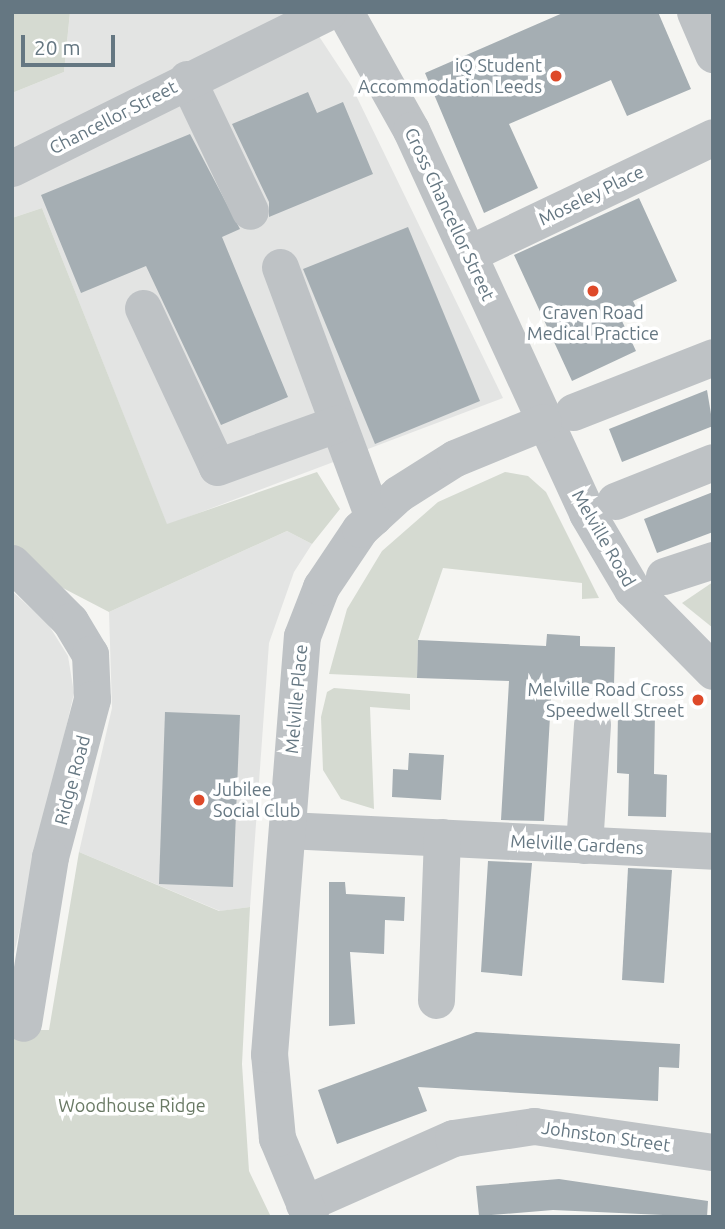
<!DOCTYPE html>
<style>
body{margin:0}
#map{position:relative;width:725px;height:1229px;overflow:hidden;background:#f5f5f2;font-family:Ubuntu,sans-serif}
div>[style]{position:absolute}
.built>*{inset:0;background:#e3e4e3}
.green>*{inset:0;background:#d5dad1}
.building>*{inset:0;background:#a5aeb3}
.minor>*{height:37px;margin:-18.5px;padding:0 18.5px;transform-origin:18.5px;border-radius:18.5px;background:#bec2c5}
.dots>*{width:19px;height:19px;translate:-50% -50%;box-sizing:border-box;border:4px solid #fff;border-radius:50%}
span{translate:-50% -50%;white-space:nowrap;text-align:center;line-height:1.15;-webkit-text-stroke:7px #fff;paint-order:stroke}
.poi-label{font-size:18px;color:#657782}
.right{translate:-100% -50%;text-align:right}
.left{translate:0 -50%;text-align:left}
.street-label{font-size:18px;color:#657782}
.park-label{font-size:18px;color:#697964}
.frame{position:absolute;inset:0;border:14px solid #657782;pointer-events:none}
.scale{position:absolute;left:21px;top:35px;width:94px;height:32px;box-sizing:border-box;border:4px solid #657782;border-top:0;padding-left:9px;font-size:21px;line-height:24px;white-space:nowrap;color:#657782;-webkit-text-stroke:5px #fff;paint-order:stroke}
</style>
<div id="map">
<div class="built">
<i style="clip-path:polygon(70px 12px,303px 12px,351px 85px,503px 398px,167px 525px,42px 208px,12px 218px,12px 93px,64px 72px)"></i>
<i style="clip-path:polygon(287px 531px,312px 544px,294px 572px,269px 643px,250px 907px,220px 911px,79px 852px,112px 708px,109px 612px)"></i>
<i style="clip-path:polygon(12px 591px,48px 624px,68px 656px,74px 693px,12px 963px)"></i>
</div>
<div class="green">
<i style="clip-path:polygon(12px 12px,70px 12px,64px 72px,12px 93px)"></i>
<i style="clip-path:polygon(42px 208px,167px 524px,317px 472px,340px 509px,312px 544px,287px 531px,109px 612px,59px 586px,12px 547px,12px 218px)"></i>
<i style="clip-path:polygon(505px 472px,528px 476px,546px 492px,599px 598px,582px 599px,582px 583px,443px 568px,418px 640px,417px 678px,329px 674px,347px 609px,382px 551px,438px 502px)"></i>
<i style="clip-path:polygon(713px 582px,713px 628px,682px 603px)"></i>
<i style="clip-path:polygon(334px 688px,410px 694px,410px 710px,370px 707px,374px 809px,341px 799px,323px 770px,321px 717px,327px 692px)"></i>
<i style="clip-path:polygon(79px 852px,219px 911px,250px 907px,242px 1064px,249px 1171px,271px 1217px,12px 1217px,12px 1030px,49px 1030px)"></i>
</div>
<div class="building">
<i style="clip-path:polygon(565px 12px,658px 12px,691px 89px,627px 116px,611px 80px,509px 124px,538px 188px,484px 213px,425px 73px)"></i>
<i style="clip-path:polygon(308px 92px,317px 113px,343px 102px,373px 174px,269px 217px,269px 202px,232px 124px)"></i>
<i style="clip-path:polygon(190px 134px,240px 229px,222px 237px,288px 397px,221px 425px,146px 266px,81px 293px,41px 195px)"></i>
<i style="clip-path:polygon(639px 198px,677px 281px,633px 301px,639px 313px,622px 321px,636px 351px,572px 381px,514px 255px)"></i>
<i style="clip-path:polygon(408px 227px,480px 401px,375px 444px,303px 269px)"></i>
<i style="clip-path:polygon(707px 390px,713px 426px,622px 462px,609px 429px)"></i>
<i style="clip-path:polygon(713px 492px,713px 532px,657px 553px,644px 519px)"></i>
<i style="clip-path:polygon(547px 634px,580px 636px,580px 646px,615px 647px,614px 685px,552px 682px,544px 821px,501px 820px,509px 681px,417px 678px,418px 640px,546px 646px)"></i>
<i style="clip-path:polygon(165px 712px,240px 715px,233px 887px,159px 884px)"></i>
<i style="clip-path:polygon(618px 712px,655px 713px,654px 774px,667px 775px,666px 817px,628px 816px,629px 774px,617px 773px)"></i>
<i style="clip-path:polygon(409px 753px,444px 755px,441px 800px,392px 797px,393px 769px,408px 770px)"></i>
<i style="clip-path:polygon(488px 861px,532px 863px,522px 976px,481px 972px)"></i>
<i style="clip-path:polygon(628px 868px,672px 870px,664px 983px,622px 980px)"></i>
<i style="clip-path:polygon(329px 882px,345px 882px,346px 894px,405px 897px,404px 921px,385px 920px,384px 954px,350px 952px,355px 1024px,329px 1026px)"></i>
<i style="clip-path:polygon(476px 1032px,680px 1044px,679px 1068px,659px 1067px,658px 1101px,418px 1087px,427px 1111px,337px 1144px,318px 1090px)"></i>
<i style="clip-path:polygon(559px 1179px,708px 1201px,707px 1217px,553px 1210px,479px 1216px,476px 1186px)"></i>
</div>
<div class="minor">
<i style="left:345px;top:12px;width:135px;rotate:60.8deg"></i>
<i style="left:411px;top:130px;width:422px;rotate:65.3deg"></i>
<i style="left:587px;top:513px;width:88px;rotate:59.4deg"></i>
<i style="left:632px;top:589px;width:115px;rotate:45.4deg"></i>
<i style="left:695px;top:12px;width:46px;rotate:66.8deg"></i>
<i style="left:187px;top:79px;width:146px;rotate:64.5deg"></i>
<i style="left:12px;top:168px;width:352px;rotate:-26.3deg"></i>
<i style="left:470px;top:253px;width:269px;rotate:-25.5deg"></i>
<i style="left:280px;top:267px;width:267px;rotate:69.6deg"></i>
<i style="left:143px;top:308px;width:175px;rotate:65deg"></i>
<i style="left:217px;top:467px;width:127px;rotate:-19.9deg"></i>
<i style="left:573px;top:412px;width:150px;rotate:-21.4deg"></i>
<i style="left:615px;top:501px;width:105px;rotate:-21.7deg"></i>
<i style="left:12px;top:563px;width:82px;rotate:45deg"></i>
<i style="left:70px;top:621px;width:39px;rotate:59deg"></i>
<i style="left:90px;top:654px;width:45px;rotate:87.5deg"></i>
<i style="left:92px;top:699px;width:163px;rotate:104.9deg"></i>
<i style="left:50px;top:857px;width:168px;rotate:99.2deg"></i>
<i style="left:664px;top:576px;width:52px;rotate:-18.1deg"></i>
<i style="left:287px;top:830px;width:427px;rotate:2.8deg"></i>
<i style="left:584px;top:845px;width:121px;rotate:-86.2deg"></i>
<i style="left:436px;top:1000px;width:163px;rotate:-87.9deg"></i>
<i style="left:304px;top:1204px;width:163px;rotate:-23.9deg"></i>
<i style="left:453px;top:1138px;width:82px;rotate:-8.4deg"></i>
<i style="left:534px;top:1126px;width:181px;rotate:8.3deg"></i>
<i style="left:310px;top:1217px;width:86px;rotate:-112.7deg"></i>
<i style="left:277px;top:1138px;width:84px;rotate:-95.4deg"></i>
<i style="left:269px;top:1054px;width:419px;rotate:-85.5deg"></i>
<i style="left:302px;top:636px;width:53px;rotate:-68.8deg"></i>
<i style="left:321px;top:587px;width:70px;rotate:-56.1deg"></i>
<i style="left:360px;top:529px;width:52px;rotate:-42.6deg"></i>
<i style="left:398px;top:494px;width:67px;rotate:-32.3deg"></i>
<i style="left:455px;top:458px;width:95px;rotate:-22.2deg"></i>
</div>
<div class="dots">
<i style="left:556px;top:76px;background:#de4929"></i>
<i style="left:593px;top:291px;background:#de4929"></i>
<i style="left:698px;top:700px;background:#de4929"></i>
<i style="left:199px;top:800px;background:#de4929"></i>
</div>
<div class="poi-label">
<span class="right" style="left:542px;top:76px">iQ Student<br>Accommodation Leeds</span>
<span style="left:593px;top:323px">Craven Road<br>Medical Practice</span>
<span class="right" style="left:684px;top:700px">Melville Road Cross<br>Speedwell Street</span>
<span class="left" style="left:213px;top:800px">Jubilee<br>Social Club</span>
</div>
<div class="street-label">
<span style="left:113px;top:117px;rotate:-27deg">Chancellor Street</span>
<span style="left:591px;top:195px;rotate:-26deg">Moseley Place</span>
<span style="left:450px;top:214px;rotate:65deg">Cross Chancellor Street</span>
<span style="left:604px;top:538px;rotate:60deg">Melville Road</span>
<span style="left:296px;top:699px;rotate:-85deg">Melville Place</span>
<span style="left:72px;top:780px;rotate:-75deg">Ridge Road</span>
<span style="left:577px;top:844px;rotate:3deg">Melville Gardens</span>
<span style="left:606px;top:1136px;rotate:8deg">Johnston Street</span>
</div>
<div class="park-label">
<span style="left:132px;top:1105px">Woodhouse Ridge</span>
</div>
<div class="frame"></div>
<div class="scale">20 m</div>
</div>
